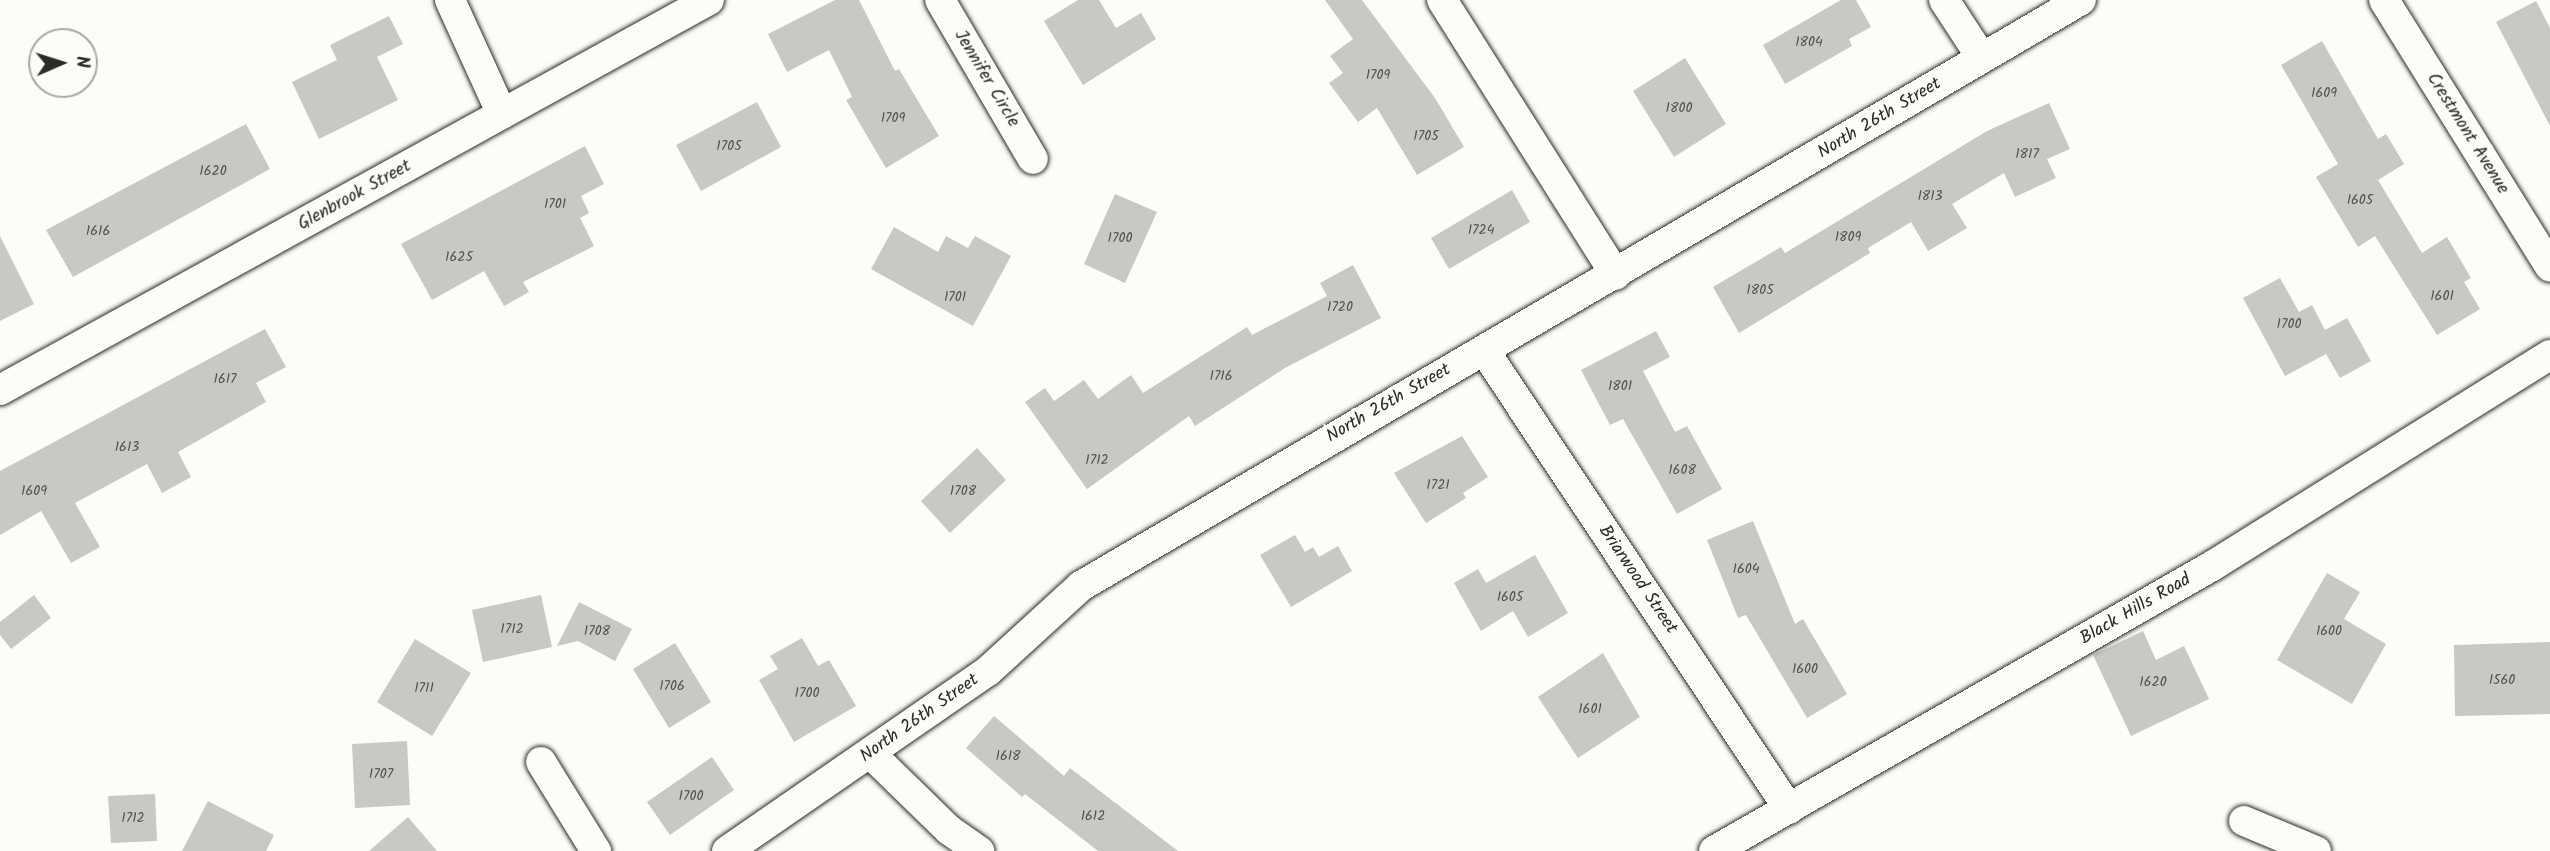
<!DOCTYPE html>
<style>
body{margin:0}
#map{position:relative;width:2550px;height:851px;overflow:hidden;background:#fdfcf7;font-family:Kalam,sans-serif}
div>[style]{position:absolute}
.building>*{inset:0;background:#c9c8c4}
.roads{filter:drop-shadow(0 0 2px #2b2b2b) drop-shadow(0 0 2px #2b2b2b)}
.minor>*{height:30px;margin:-15px;padding:0 15px;transform-origin:15px;border-radius:15px;background:#fdfcf7}
span{translate:-50% -50%;white-space:nowrap;text-align:center;line-height:1.15;-webkit-text-stroke:7px #fdfcf7;paint-order:stroke}
.number-label{font-size:14px;color:#525251}
.number-label span{-webkit-text-stroke-width:0}
.street-label{font-size:18px;color:#2b2b2b}
.north{position:absolute;left:28px;top:28px;width:70px;height:70px;box-sizing:border-box;background:#fdfcf7;border:2px solid #a9a8a5;border-radius:50%;rotate:87deg;font-size:19px;font-weight:700;line-height:28px;text-align:center;color:#2b2b2b}
.north::after{content:'';display:block;margin:auto;width:24px;height:32px;background:#2b2b2b;clip-path:polygon(50% 0,100% 100%,50% 72%,0 100%)}
</style>
<div id="map">
<div class="building">
<i style="clip-path:polygon(835px 0,859px 0,895px 71px,899px 69px,939px 136px,886px 168px,846px 100px,852px 97px,829px 50px,787px 72px,768px 34px)"></i>
<i style="clip-path:polygon(1078px 0,1099px 0,1116px 28px,1141px 13px,1156px 39px,1083px 85px,1044px 21px)"></i>
<i style="clip-path:polygon(1325px 0,1362px 0,1435px 98px,1464px 147px,1417px 175px,1377px 108px,1358px 122px,1329px 83px,1343px 73px,1330px 56px,1353px 39px)"></i>
<i style="clip-path:polygon(1841px 0,1856px 0,1871px 27px,1849px 39px,1852px 46px,1785px 84px,1763px 45px)"></i>
<i style="clip-path:polygon(2536px 1px,2550px 28px,2550px 126px,2496px 22px)"></i>
<i style="clip-path:polygon(389px 16px,403px 44px,377px 57px,398px 100px,319px 139px,292px 82px,337px 60px,330px 45px)"></i>
<i style="clip-path:polygon(2322px 41px,2378px 139px,2386px 134px,2404px 164px,2378px 180px,2422px 253px,2447px 237px,2471px 278px,2464px 282px,2480px 309px,2437px 335px,2375px 236px,2358px 247px,2316px 177px,2338px 164px,2281px 65px)"></i>
<i style="clip-path:polygon(1685px 58px,1726px 124px,1674px 157px,1633px 91px)"></i>
<i style="clip-path:polygon(757px 102px,781px 147px,701px 191px,676px 145px)"></i>
<i style="clip-path:polygon(2049px 103px,2070px 149px,2047px 159px,2056px 178px,2015px 197px,2004px 173px,1952px 204px,1967px 228px,1928px 251px,1911px 222px,1868px 248px,1870px 253px,1739px 333px,1713px 287px,1781px 247px,1785px 253px,1987px 131px)"></i>
<i style="clip-path:polygon(246px 124px,270px 169px,73px 277px,46px 230px)"></i>
<i style="clip-path:polygon(585px 146px,604px 184px,581px 196px,589px 213px,580px 218px,594px 246px,523px 282px,529px 292px,504px 306px,484px 271px,432px 300px,401px 244px)"></i>
<i style="clip-path:polygon(1512px 190px,1530px 222px,1449px 269px,1431px 238px)"></i>
<i style="clip-path:polygon(1115px 194px,1157px 212px,1125px 283px,1084px 264px)"></i>
<i style="clip-path:polygon(894px 227px,938px 252px,946px 236px,968px 248px,975px 236px,1011px 256px,973px 326px,871px 269px)"></i>
<i style="clip-path:polygon(0 236px,34px 304px,0 321px)"></i>
<i style="clip-path:polygon(1353px 265px,1381px 318px,1285px 368px,1195px 426px,1189px 416px,1087px 489px,1025px 402px,1045px 388px,1054px 401px,1084px 380px,1098px 399px,1131px 375px,1143px 393px,1247px 327px,1252px 335px,1327px 296px,1320px 283px)"></i>
<i style="clip-path:polygon(2280px 278px,2299px 312px,2312px 305px,2325px 330px,2347px 318px,2371px 361px,2340px 378px,2326px 354px,2285px 376px,2243px 298px)"></i>
<i style="clip-path:polygon(265px 329px,286px 367px,256px 383px,266px 402px,178px 452px,191px 477px,162px 493px,147px 464px,75px 503px,100px 547px,71px 563px,41px 511px,0 535px,0 471px)"></i>
<i style="clip-path:polygon(1656px 331px,1670px 357px,1643px 371px,1675px 432px,1687px 426px,1722px 489px,1677px 514px,1623px 419px,1610px 425px,1581px 370px)"></i>
<i style="clip-path:polygon(1462px 436px,1488px 477px,1463px 493px,1466px 498px,1426px 523px,1394px 473px)"></i>
<i style="clip-path:polygon(977px 448px,1006px 480px,950px 533px,921px 501px)"></i>
<i style="clip-path:polygon(1753px 521px,1795px 624px,1803px 619px,1847px 694px,1807px 718px,1746px 615px,1738px 618px,1707px 540px)"></i>
<i style="clip-path:polygon(1295px 535px,1305px 552px,1313px 547px,1319px 557px,1338px 546px,1352px 571px,1291px 607px,1260px 555px)"></i>
<i style="clip-path:polygon(1535px 555px,1568px 613px,1528px 637px,1513px 611px,1481px 631px,1454px 583px,1478px 569px,1486px 583px)"></i>
<i style="clip-path:polygon(2327px 573px,2360px 592px,2344px 619px,2386px 644px,2352px 704px,2277px 660px)"></i>
<i style="clip-path:polygon(34px 595px,51px 618px,11px 649px,0 635px,0 622px)"></i>
<i style="clip-path:polygon(541px 595px,552px 647px,483px 662px,472px 610px)"></i>
<i style="clip-path:polygon(579px 602px,632px 629px,615px 661px,578px 641px,557px 646px)"></i>
<i style="clip-path:polygon(2143px 631px,2156px 660px,2184px 646px,2209px 699px,2131px 736px,2093px 655px)"></i>
<i style="clip-path:polygon(802px 638px,818px 666px,829px 660px,856px 706px,794px 742px,759px 680px,778px 669px,770px 656px)"></i>
<i style="clip-path:polygon(415px 639px,471px 673px,432px 736px,377px 702px)"></i>
<i style="clip-path:polygon(2550px 642px,2550px 714px,2455px 716px,2454px 645px)"></i>
<i style="clip-path:polygon(675px 643px,711px 702px,669px 728px,633px 669px)"></i>
<i style="clip-path:polygon(1603px 653px,1640px 717px,1578px 758px,1538px 697px)"></i>
<i style="clip-path:polygon(994px 716px,1064px 776px,1070px 768px,1178px 851px,1098px 851px,1025px 794px,1022px 797px,966px 748px)"></i>
<i style="clip-path:polygon(407px 741px,410px 805px,355px 808px,352px 744px)"></i>
<i style="clip-path:polygon(712px 757px,734px 790px,670px 835px,647px 802px)"></i>
<i style="clip-path:polygon(155px 794px,157px 841px,111px 843px,108px 796px)"></i>
<i style="clip-path:polygon(208px 801px,274px 835px,266px 851px,182px 851px)"></i>
<i style="clip-path:polygon(408px 817px,437px 851px,369px 851px)"></i>
</div>
<div class="roads">
<div class="minor">
<i style="left:450px;top:0;width:125px;rotate:65.5deg"></i>
<i style="left:940px;top:0;width:184px;rotate:59.7deg"></i>
<i style="left:1442px;top:0;width:325px;rotate:57.7deg"></i>
<i style="left:1944px;top:0;width:69px;rotate:56.8deg"></i>
<i style="left:2384px;top:0;width:314px;rotate:58.1deg"></i>
<i style="left:1484px;top:350px;width:551px;rotate:56.4deg"></i>
<i style="left:0;top:390px;width:809px;rotate:-28.81deg"></i>
<i style="left:871px;top:754px;width:109px;rotate:44.3deg"></i>
<i style="left:949px;top:830px;width:37px;rotate:35deg"></i>
<i style="left:541px;top:762px;width:105px;rotate:58.3deg"></i>
<i style="left:2244px;top:821px;width:78px;rotate:22.6deg"></i>
<i style="left:727px;top:851px;width:317px;rotate:-34.6deg"></i>
<i style="left:988px;top:671px;width:126px;rotate:-42.4deg"></i>
<i style="left:1081px;top:586px;width:1159px;rotate:-30.37deg"></i>
<i style="left:1714px;top:851px;width:574px;rotate:-29.78deg"></i>
<i style="left:2212px;top:566px;width:398px;rotate:-32deg"></i>
</div>
</div>
<div class="number-label">
<span style="left:1809px;top:42px">1804</span>
<span style="left:1378px;top:75px">1709</span>
<span style="left:2324px;top:93px">1609</span>
<span style="left:1679px;top:108px">1800</span>
<span style="left:893px;top:118px">1709</span>
<span style="left:1426px;top:136px">1705</span>
<span style="left:729px;top:146px">1705</span>
<span style="left:2027px;top:154px">1817</span>
<span style="left:213px;top:171px">1620</span>
<span style="left:1930px;top:196px">1813</span>
<span style="left:2360px;top:200px">1605</span>
<span style="left:555px;top:204px">1701</span>
<span style="left:1481px;top:230px">1724</span>
<span style="left:98px;top:231px">1616</span>
<span style="left:1848px;top:237px">1809</span>
<span style="left:1120px;top:238px">1700</span>
<span style="left:459px;top:257px">1625</span>
<span style="left:1760px;top:290px">1805</span>
<span style="left:2442px;top:296px">1601</span>
<span style="left:955px;top:297px">1701</span>
<span style="left:1340px;top:307px">1720</span>
<span style="left:2289px;top:324px">1700</span>
<span style="left:1221px;top:376px">1716</span>
<span style="left:225px;top:379px">1617</span>
<span style="left:1620px;top:386px">1801</span>
<span style="left:127px;top:447px">1613</span>
<span style="left:1097px;top:460px">1712</span>
<span style="left:1682px;top:470px">1608</span>
<span style="left:1438px;top:485px">1721</span>
<span style="left:34px;top:491px">1609</span>
<span style="left:963px;top:491px">1708</span>
<span style="left:1746px;top:569px">1604</span>
<span style="left:1510px;top:597px">1605</span>
<span style="left:512px;top:629px">1712</span>
<span style="left:597px;top:631px">1708</span>
<span style="left:2329px;top:631px">1600</span>
<span style="left:1805px;top:669px">1600</span>
<span style="left:2502px;top:680px">1560</span>
<span style="left:2153px;top:682px">1620</span>
<span style="left:672px;top:686px">1706</span>
<span style="left:424px;top:688px">1711</span>
<span style="left:807px;top:693px">1700</span>
<span style="left:1590px;top:709px">1601</span>
<span style="left:1008px;top:756px">1618</span>
<span style="left:381px;top:774px">1707</span>
<span style="left:691px;top:796px">1700</span>
<span style="left:1093px;top:816px">1612</span>
<span style="left:133px;top:818px">1712</span>
</div>
<div class="street-label">
<span style="left:986px;top:79px;rotate:59deg">Jennifer Circle</span>
<span style="left:1880px;top:119px;rotate:-31deg">North 26th Street</span>
<span style="left:2467px;top:134px;rotate:58deg">Crestmont Avenue</span>
<span style="left:355px;top:196px;rotate:-29deg">Glenbrook Street</span>
<span style="left:1389px;top:404px;rotate:-30deg">North 26th Street</span>
<span style="left:1637px;top:580px;rotate:56deg">Briarwood Street</span>
<span style="left:2136px;top:610px;rotate:-30deg">Black Hills Road</span>
<span style="left:920px;top:719px;rotate:-35deg">North 26th Street</span>
</div>
<div class="north">N</div>
</div>
